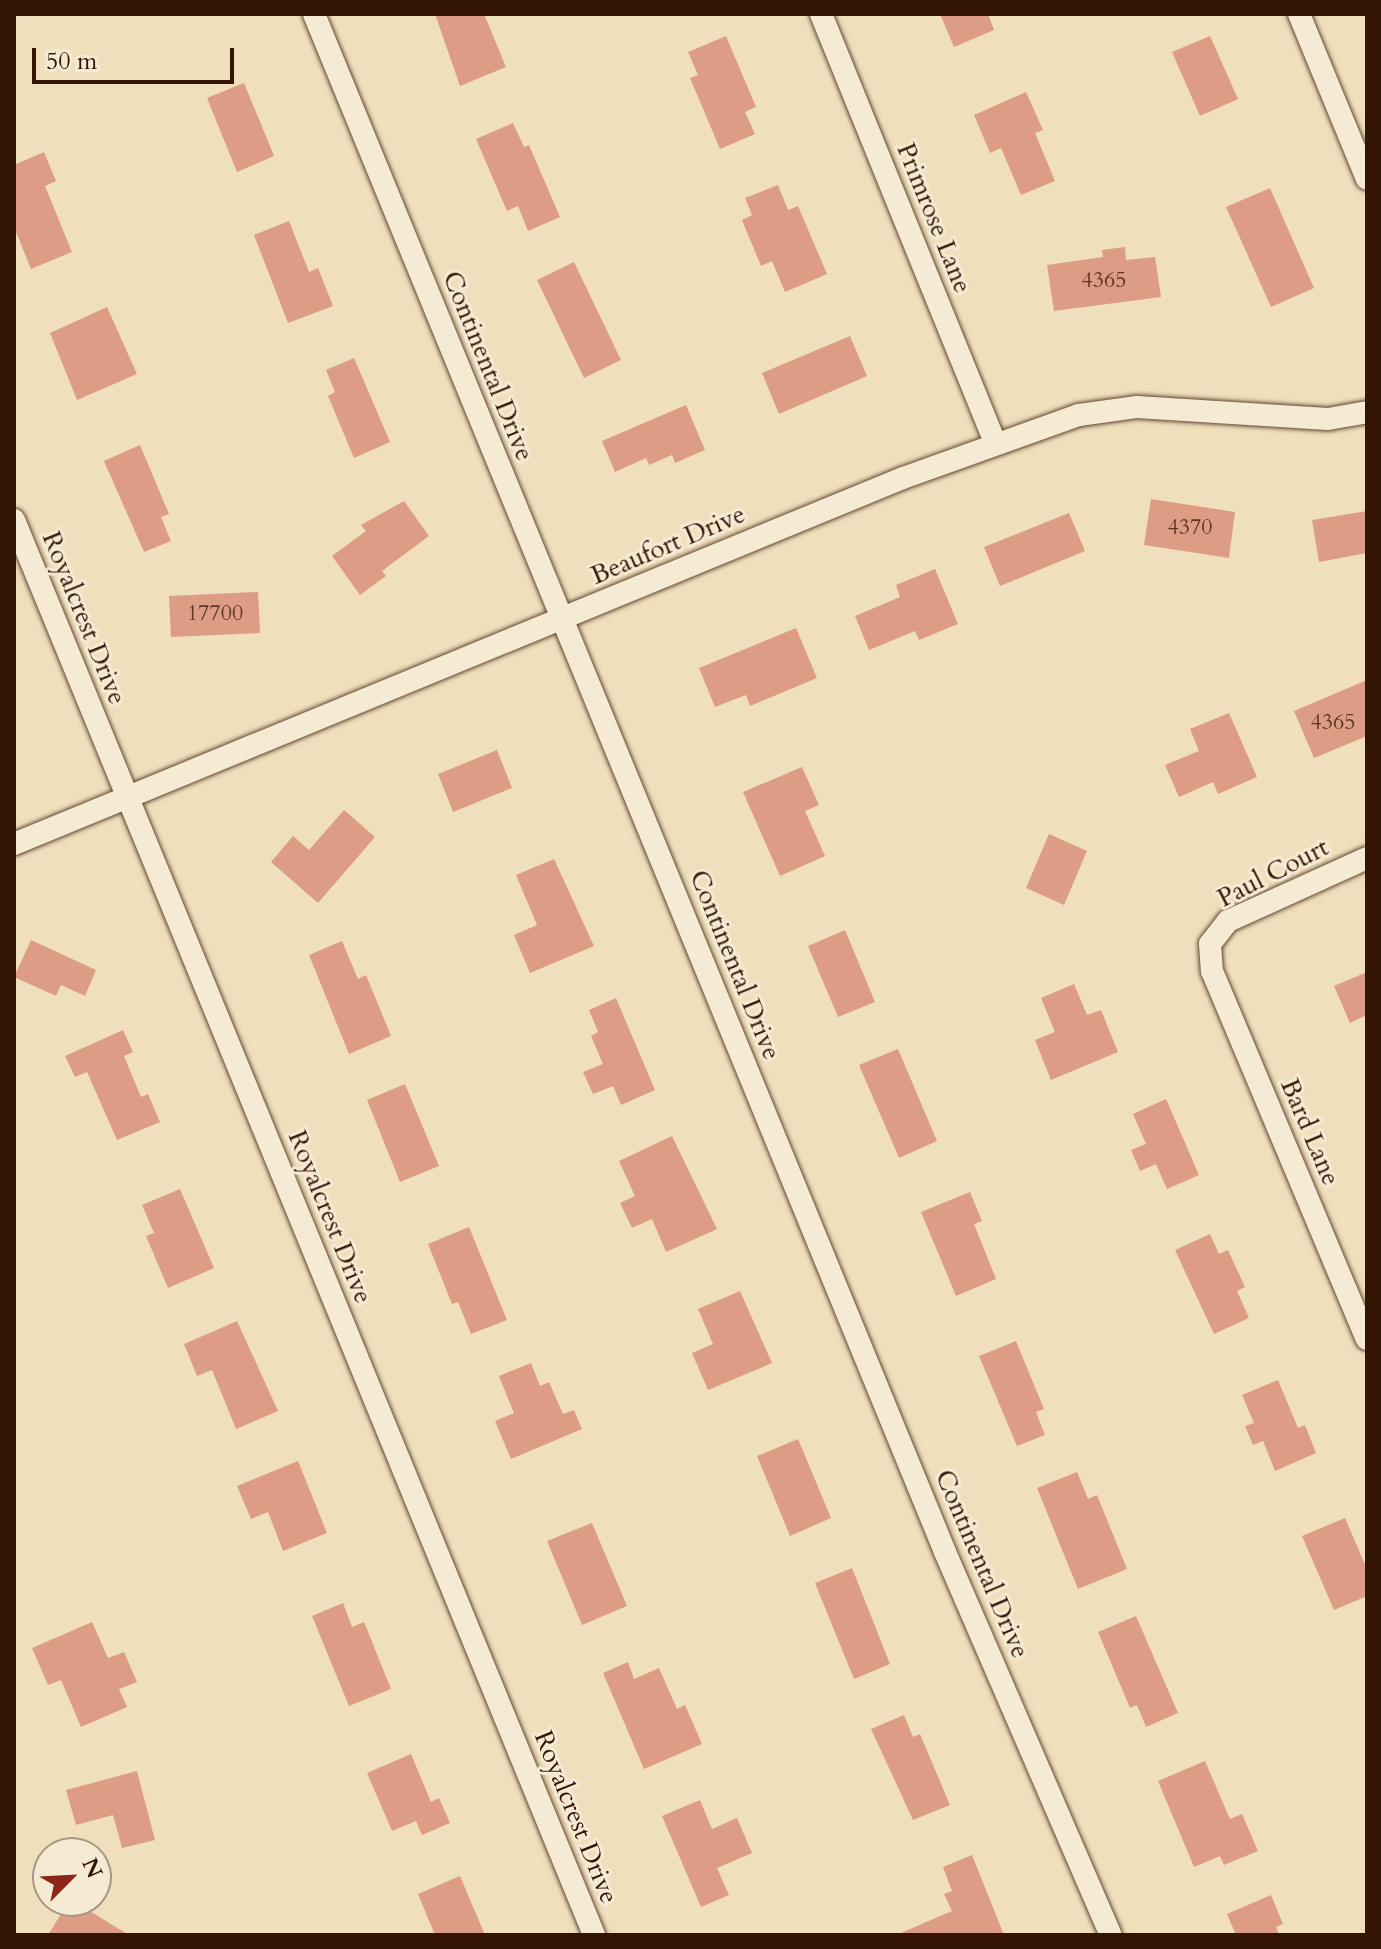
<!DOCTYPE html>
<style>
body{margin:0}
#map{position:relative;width:1381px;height:1949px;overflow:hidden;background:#efdfbd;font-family:Cardo,serif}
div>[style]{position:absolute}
.building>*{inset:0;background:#dd9c85}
.roads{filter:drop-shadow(0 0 2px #634832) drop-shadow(0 0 2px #634832)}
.street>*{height:22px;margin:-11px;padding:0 11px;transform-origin:11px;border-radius:11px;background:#f5ead4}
span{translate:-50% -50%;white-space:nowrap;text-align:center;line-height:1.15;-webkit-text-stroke:6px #f5ead4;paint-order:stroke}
.number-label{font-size:22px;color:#5e3724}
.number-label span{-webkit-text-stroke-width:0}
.street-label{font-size:26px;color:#341504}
.frame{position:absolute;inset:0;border:16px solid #341504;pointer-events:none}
.north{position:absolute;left:32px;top:1837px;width:80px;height:80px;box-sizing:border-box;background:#f5ead4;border:2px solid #a89581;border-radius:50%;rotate:66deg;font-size:22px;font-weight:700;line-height:32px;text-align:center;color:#341504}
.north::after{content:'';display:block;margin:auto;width:28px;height:36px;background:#8f2418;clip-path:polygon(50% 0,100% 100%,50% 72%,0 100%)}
.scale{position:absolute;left:32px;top:48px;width:202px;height:36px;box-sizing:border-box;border:4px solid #341504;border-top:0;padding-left:10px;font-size:24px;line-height:28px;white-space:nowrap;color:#341504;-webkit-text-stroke:6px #f5ead4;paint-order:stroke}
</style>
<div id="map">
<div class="building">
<i style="clip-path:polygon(435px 14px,484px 14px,506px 67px,460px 86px)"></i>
<i style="clip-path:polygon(940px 14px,988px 14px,994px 30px,954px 47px)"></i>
<i style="clip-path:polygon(726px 36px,756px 107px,745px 112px,755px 134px,720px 149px,690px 78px,698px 75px,688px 52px)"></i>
<i style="clip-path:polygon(1210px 36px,1238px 99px,1200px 116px,1172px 52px)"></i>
<i style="clip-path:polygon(244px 83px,274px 156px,237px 172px,207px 98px)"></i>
<i style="clip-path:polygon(1026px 92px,1043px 130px,1035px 133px,1055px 181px,1021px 195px,1001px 148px,990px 153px,974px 115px)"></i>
<i style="clip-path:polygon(513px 123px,524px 147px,529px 145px,560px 217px,528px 231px,518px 206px,507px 211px,476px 139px)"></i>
<i style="clip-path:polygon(44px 152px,56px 181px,45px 186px,72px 252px,31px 269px,14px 227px,14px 165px)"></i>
<i style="clip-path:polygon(778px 185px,788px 210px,798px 206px,827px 274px,785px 292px,772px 261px,761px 266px,742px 220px,752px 215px,745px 198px)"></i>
<i style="clip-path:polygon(1270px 188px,1314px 288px,1271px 307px,1226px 207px)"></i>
<i style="clip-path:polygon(289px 221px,309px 272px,318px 268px,333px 306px,288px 323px,254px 235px)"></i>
<i style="clip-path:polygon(1125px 247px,1126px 260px,1155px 257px,1161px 297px,1054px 311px,1047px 265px,1103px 257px,1102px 250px)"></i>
<i style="clip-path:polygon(574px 262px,621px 360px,584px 378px,537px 280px)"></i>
<i style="clip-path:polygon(107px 307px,137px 374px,77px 400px,50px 333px)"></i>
<i style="clip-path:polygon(850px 336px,867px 376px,779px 414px,762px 373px)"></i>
<i style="clip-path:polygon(354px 358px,390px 442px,354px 458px,328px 396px,335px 392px,326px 370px)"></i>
<i style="clip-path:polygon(686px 405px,705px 450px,675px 463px,672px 455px,649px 465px,646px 458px,615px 472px,602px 441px)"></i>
<i style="clip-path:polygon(140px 445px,169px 514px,161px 517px,171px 541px,144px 552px,104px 461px)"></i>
<i style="clip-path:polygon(1151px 499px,1235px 512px,1229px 558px,1144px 545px)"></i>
<i style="clip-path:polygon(404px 501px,429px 536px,382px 571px,386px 576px,360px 595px,332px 556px,366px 531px,361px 525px)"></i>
<i style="clip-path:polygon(1367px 511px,1367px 553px,1319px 562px,1312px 520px)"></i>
<i style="clip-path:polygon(1069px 513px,1085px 551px,1000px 586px,984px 547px)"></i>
<i style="clip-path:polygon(935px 569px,958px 624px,919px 640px,915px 631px,869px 650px,855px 616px,900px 597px,896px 585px)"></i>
<i style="clip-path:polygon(258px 592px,260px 633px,171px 637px,169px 596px)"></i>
<i style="clip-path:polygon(796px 628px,817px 678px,750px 706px,746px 695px,715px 707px,699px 668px)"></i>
<i style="clip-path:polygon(1367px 680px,1367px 736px,1314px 758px,1294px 711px)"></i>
<i style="clip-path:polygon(1229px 713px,1257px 777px,1218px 794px,1213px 782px,1179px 797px,1165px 765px,1199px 751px,1190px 729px)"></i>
<i style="clip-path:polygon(497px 750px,512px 788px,453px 812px,438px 774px)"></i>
<i style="clip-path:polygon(802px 767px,819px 805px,805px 811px,825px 856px,780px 876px,743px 792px)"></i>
<i style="clip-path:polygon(344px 810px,375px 837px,318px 903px,271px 862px,293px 836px,309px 850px)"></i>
<i style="clip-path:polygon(1049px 834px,1087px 851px,1064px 905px,1026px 888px)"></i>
<i style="clip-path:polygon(554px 859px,594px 946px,530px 973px,514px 935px,537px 925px,516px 875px)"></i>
<i style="clip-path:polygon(845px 930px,875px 1002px,838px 1017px,808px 946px)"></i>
<i style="clip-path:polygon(31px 940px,96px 970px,85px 996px,61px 985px,56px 996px,14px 977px)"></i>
<i style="clip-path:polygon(342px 941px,358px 979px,366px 975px,391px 1036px,349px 1054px,309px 955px)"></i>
<i style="clip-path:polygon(1367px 972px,1367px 1015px,1350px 1023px,1334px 986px)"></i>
<i style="clip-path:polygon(1074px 984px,1087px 1015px,1101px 1010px,1118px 1052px,1051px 1080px,1035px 1040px,1055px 1032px,1041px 998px)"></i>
<i style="clip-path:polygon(616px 998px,655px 1090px,621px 1105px,613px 1086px,593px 1094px,583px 1072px,603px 1064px,591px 1036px,598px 1032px,589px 1010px)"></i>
<i style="clip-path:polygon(123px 1030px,133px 1052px,124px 1056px,141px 1097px,148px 1094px,160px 1122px,117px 1140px,87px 1072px,75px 1077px,65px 1056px)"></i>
<i style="clip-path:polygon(898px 1049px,937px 1141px,899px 1158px,859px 1065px)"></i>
<i style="clip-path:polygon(405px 1084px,439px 1166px,400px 1182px,367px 1100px)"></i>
<i style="clip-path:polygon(1166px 1099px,1199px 1175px,1167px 1189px,1156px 1164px,1140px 1171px,1131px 1150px,1146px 1144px,1133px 1114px)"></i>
<i style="clip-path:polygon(672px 1136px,717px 1229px,666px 1252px,652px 1219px,632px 1228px,620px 1203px,635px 1196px,619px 1161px)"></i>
<i style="clip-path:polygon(180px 1189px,214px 1268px,168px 1288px,146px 1236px,154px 1233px,142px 1205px)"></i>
<i style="clip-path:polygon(970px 1192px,982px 1221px,974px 1224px,996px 1279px,956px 1296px,921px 1212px)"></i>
<i style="clip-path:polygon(469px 1227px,507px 1320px,471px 1334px,458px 1302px,452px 1304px,428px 1244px)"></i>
<i style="clip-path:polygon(1210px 1234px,1219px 1254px,1228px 1250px,1245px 1287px,1237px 1291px,1249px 1318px,1214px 1334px,1175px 1250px)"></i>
<i style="clip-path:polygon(740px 1291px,772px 1363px,708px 1390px,692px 1353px,713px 1344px,698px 1309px)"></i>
<i style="clip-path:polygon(237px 1321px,278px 1411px,236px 1429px,212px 1370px,197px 1376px,184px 1344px)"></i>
<i style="clip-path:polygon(1016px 1341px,1044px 1409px,1036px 1412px,1045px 1435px,1017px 1446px,979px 1356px)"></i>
<i style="clip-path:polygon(531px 1363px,540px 1386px,549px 1382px,563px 1414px,574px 1410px,582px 1429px,511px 1459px,495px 1421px,514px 1413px,499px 1376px)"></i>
<i style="clip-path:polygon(1278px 1380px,1298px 1428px,1305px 1425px,1316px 1453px,1275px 1471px,1263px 1441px,1253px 1445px,1245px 1426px,1254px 1423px,1242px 1395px)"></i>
<i style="clip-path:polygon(798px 1439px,831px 1518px,790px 1536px,757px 1456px)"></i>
<i style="clip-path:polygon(298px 1461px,327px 1533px,283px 1551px,268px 1512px,251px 1519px,237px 1486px)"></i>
<i style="clip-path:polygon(1077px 1472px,1088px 1499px,1097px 1495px,1127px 1569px,1078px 1589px,1037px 1488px)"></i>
<i style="clip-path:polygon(1345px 1518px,1367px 1569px,1367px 1596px,1334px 1610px,1302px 1536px)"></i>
<i style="clip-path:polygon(592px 1523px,627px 1606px,582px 1625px,547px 1541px)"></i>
<i style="clip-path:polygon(852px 1568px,890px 1664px,854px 1679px,815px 1583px)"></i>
<i style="clip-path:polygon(343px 1603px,352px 1627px,364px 1622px,391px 1689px,349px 1706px,312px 1616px)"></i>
<i style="clip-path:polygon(1136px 1616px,1178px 1713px,1146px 1727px,1137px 1705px,1130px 1708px,1098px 1632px)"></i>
<i style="clip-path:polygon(92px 1622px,108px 1658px,124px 1652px,137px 1682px,119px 1689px,127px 1707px,81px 1727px,61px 1680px,48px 1685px,32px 1648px)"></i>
<i style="clip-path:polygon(628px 1662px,634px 1679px,659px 1668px,677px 1709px,685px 1705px,702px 1744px,644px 1769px,603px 1673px)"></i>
<i style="clip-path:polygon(904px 1715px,913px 1737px,920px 1734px,950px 1805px,913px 1820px,871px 1729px)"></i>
<i style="clip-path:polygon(411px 1754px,431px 1802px,439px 1798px,450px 1823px,422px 1835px,416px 1821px,392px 1831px,367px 1773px)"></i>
<i style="clip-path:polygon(1205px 1761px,1230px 1819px,1242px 1814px,1258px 1851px,1224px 1865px,1220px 1856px,1194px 1867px,1158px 1781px)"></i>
<i style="clip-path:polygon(137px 1771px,155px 1840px,122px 1848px,113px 1815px,76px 1825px,66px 1790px)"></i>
<i style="clip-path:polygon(700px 1800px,712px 1829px,737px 1818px,752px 1853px,717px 1868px,729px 1895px,701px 1907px,662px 1816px)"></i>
<i style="clip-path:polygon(972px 1855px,1004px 1935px,896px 1935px,952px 1911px,944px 1894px,952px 1891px,943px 1867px)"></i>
<i style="clip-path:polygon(460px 1876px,485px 1935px,435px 1935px,418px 1894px)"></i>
<i style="clip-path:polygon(1271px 1895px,1283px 1924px,1276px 1927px,1279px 1935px,1236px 1935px,1227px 1914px)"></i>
<i style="clip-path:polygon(69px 1901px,73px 1901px,129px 1935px,48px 1935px)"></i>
</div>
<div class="roads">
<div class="street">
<i style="left:314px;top:14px;width:1662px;rotate:67.69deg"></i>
<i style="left:945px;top:1552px;width:417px;rotate:66.6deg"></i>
<i style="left:821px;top:14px;width:463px;rotate:67.9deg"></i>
<i style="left:1299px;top:14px;width:178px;rotate:67.6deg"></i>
<i style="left:14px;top:520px;width:1529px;rotate:67.71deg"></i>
<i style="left:14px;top:844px;width:961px;rotate:-22.38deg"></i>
<i style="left:903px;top:478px;width:187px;rotate:-19.7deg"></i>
<i style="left:1079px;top:415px;width:59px;rotate:-7.9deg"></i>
<i style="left:1137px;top:407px;width:191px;rotate:3.6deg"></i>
<i style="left:1328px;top:419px;width:40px;rotate:-10deg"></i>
<i style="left:1367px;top:858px;width:153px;rotate:155.6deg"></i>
<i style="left:1228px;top:921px;width:29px;rotate:128deg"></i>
<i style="left:1210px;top:944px;width:27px;rotate:86deg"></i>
<i style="left:1212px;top:971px;width:399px;rotate:67.2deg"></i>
</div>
</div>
<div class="number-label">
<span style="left:1104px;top:281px">4365</span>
<span style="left:1190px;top:528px">4370</span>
<span style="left:215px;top:614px">17700</span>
<span style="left:1333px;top:723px">4365</span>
</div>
<div class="street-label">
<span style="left:934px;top:218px;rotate:68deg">Primrose Lane</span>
<span style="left:488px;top:366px;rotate:68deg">Continental Drive</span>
<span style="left:668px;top:545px;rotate:-23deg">Beaufort Drive</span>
<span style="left:84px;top:618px;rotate:68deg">Royalcrest Drive</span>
<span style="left:1273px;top:873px;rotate:-27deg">Paul Court</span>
<span style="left:735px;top:965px;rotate:68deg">Continental Drive</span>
<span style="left:1310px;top:1132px;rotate:67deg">Bard Lane</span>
<span style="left:330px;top:1217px;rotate:68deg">Royalcrest Drive</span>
<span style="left:982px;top:1564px;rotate:67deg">Continental Drive</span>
<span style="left:576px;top:1817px;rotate:68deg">Royalcrest Drive</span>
</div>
<div class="frame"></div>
<div class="north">N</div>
<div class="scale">50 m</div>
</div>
